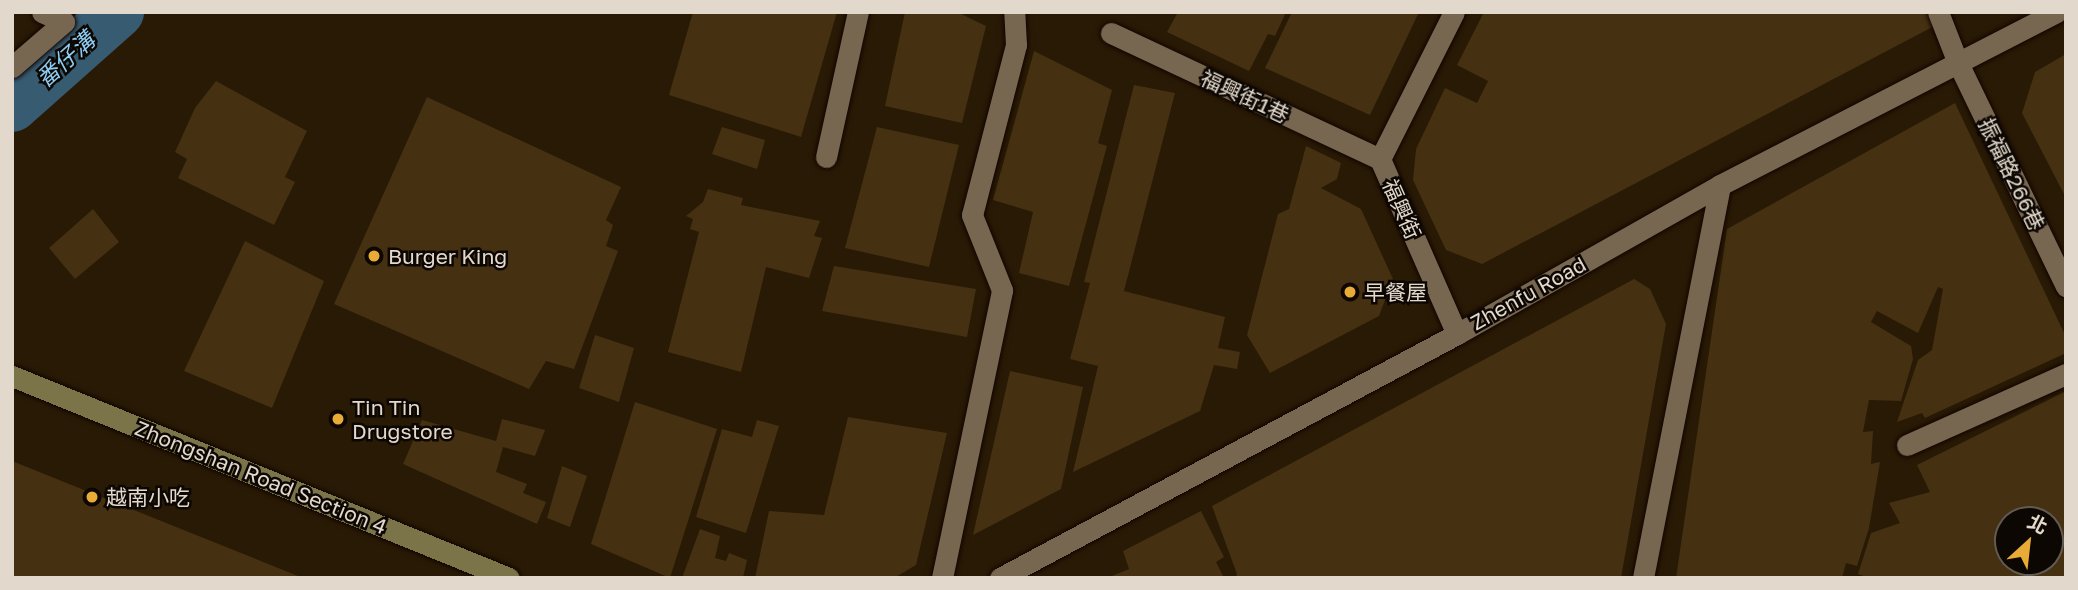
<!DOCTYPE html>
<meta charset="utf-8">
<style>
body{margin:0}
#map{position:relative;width:2078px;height:590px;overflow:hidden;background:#291a05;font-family:"Golos Text","Noto Sans TC",sans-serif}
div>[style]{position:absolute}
.canal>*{height:52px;margin:-26px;padding:0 26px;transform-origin:26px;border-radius:26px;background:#375b71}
.building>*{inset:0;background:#453011}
.roads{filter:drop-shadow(0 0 2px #110500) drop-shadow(0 0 2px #110500)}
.lane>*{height:21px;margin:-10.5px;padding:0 10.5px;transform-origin:10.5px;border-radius:10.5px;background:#786750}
.street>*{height:21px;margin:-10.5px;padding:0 10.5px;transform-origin:10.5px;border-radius:10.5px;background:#786750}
.secondary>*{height:21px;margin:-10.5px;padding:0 10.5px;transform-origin:10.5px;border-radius:10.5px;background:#7b7448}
.dots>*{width:19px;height:19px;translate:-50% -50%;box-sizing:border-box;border:4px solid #0c0702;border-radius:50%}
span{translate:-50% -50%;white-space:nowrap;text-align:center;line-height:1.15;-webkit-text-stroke:5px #0c0702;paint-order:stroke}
.street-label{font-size:21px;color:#e2d8cc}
.poi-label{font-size:21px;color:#e2d8cc}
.left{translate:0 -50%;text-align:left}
.water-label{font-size:23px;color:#8ecef5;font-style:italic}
.frame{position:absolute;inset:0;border:14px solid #e2d8cc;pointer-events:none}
.north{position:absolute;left:1994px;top:506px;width:70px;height:70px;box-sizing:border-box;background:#0c0702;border:2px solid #625b53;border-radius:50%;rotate:27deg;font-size:19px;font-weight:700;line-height:28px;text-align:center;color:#e2d8cc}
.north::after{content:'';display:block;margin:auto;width:24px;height:32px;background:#e9ab38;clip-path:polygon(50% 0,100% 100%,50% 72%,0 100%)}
</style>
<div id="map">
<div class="canal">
<i style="left:12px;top:106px;width:142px;rotate:-41.6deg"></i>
</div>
<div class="building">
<i style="clip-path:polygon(693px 12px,837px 12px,801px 137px,669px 95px)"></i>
<i style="clip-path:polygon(905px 12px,957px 12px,986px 26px,962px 123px,885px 106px)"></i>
<i style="clip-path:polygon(1178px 12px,1286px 12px,1275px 36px,1268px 34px,1249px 71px,1167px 32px)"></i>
<i style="clip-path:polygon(1292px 12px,1419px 12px,1370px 115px,1265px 68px)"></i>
<i style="clip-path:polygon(1484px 12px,1934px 12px,1940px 23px,1482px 264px,1446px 250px,1413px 180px,1416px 149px,1445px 88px,1477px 103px,1488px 81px,1457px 65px)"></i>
<i style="clip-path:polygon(1034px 51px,1112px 90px,1098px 143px,1107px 146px,1069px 286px,1019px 273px,1033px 212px,993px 200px)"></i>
<i style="clip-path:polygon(2066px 54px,2066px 198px,2022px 113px,2035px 72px)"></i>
<i style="clip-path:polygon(216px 81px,307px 131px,285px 177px,295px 182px,274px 225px,178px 178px,187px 159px,175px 152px,195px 108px)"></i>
<i style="clip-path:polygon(1134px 85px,1175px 93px,1124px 291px,1225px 317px,1218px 348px,1240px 352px,1237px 369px,1214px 365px,1200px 411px,1073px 472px,1098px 366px,1070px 359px,1090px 283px,1084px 282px)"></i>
<i style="clip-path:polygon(427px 97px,621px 187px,606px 220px,613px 225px,606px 246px,618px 251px,574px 369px,546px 361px,529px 389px,334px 304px)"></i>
<i style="clip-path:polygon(1955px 103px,2066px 337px,2066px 353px,1925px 418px,1922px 413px,1897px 422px,1918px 360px,1932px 350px,1943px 289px,1938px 287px,1918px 333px,1877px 311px,1871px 322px,1911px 346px,1913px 359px,1901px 401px,1869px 400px,1863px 432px,1873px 431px,1871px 464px,1880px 462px,1869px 528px,1857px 566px,1846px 563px,1842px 578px,1676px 578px,1727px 229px)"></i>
<i style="clip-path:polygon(722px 127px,765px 140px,757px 169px,712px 154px)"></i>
<i style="clip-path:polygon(877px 127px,959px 145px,929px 267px,845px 248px)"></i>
<i style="clip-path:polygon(1306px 146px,1341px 163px,1337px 179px,1321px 188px,1361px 209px,1393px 279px,1379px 316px,1270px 373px,1247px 335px,1278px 214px,1289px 209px)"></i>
<i style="clip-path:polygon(708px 189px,743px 198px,741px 205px,820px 221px,814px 236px,822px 238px,809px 278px,766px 267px,741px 372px,668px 352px,699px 232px,690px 229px,693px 219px,686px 216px,703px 202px)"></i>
<i style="clip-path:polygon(93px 209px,119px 242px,75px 279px,49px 248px)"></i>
<i style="clip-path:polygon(245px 241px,324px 281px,272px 408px,184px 371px)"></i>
<i style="clip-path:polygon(834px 266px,976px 289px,967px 337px,822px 311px)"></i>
<i style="clip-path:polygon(1634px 279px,1650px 289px,1666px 324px,1621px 578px,1235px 578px,1237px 574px,1212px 506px)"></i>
<i style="clip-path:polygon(595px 335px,634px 348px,619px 402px,579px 388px)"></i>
<i style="clip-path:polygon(1010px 371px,1083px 387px,1061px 489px,973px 535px)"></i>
<i style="clip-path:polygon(evenodd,2066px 391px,2066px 578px,1869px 578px,1858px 574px,1871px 533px,1900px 523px,1889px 503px,1930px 492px,1917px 465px,2066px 391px,2008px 520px,2050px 520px,2050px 562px,2008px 562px,2008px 520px)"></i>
<i style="clip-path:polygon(635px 402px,717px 429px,670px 578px,591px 544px)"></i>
<i style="clip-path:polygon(848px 417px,947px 433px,916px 565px,894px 578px,755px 578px,769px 511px,824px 515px)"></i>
<i style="clip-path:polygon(502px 419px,545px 430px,535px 456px,503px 447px,496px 472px,527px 484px,523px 493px,546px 502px,537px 524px,403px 464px,422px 420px,496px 441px)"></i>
<i style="clip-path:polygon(757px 420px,779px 426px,746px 533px,696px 517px,722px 429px,752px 437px)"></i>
<i style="clip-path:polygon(12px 461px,303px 578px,12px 578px)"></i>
<i style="clip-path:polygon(562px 466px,587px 476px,570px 527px,547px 518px)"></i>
<i style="clip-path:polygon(1201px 511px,1224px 557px,1216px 562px,1224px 578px,1107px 578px,1129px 569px,1123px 551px)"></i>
<i style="clip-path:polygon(700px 529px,720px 536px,715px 558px,726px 561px,729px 553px,747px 560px,743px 578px,682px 578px)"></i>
</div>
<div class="roads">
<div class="lane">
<i style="left:1454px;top:12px;width:165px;rotate:116.7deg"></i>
<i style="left:1380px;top:159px;width:191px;rotate:66.3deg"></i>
<i style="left:1938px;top:12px;width:55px;rotate:68.6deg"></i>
<i style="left:1958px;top:63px;width:248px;rotate:64.2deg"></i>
<i style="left:1111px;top:33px;width:297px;rotate:25.1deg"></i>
<i style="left:12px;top:67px;width:69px;rotate:-40.9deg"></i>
<i style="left:64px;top:22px;width:24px;rotate:-156deg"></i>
<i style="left:826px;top:157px;width:148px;rotate:-77.6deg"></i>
<i style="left:1907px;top:445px;width:174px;rotate:-24.1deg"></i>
<i style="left:942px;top:578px;width:294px;rotate:-78.2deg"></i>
<i style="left:1002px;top:290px;width:81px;rotate:-111.8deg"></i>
<i style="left:972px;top:215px;width:176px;rotate:-75.5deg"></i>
<i style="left:1016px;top:45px;width:33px;rotate:-93deg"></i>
<i style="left:1643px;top:578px;width:400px;rotate:-78.9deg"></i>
</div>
<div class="street">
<i style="left:1000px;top:578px;width:518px;rotate:-28.1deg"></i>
<i style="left:1457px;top:334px;width:302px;rotate:-29.5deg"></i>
<i style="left:1720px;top:185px;width:379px;rotate:-27.2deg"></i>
</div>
<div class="secondary">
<i style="left:12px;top:376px;width:536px;rotate:22.12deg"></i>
</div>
</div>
<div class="dots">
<i style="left:374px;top:256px;background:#e9ab38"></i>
<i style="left:1350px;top:292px;background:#e9ab38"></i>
<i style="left:338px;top:419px;background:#e9ab38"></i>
<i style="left:92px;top:497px;background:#e9ab38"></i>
</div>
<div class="street-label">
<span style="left:1245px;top:96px;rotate:25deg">福興街1巷</span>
<span style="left:2012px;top:174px;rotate:64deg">振福路266巷</span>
<span style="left:1402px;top:209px;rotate:66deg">福興街</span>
<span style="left:1528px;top:293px;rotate:-29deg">Zhenfu Road</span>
<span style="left:261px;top:477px;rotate:22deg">Zhongshan Road Section 4</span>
</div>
<div class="poi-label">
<span class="left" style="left:388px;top:256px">Burger King</span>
<span class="left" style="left:1364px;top:292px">早餐屋</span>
<span class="left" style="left:352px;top:419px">Tin Tin<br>Drugstore</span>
<span class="left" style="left:106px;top:497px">越南小吃</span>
</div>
<div class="water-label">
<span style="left:65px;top:59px;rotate:-42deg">番仔溝</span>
</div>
<div class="frame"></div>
<div class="north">北</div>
</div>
